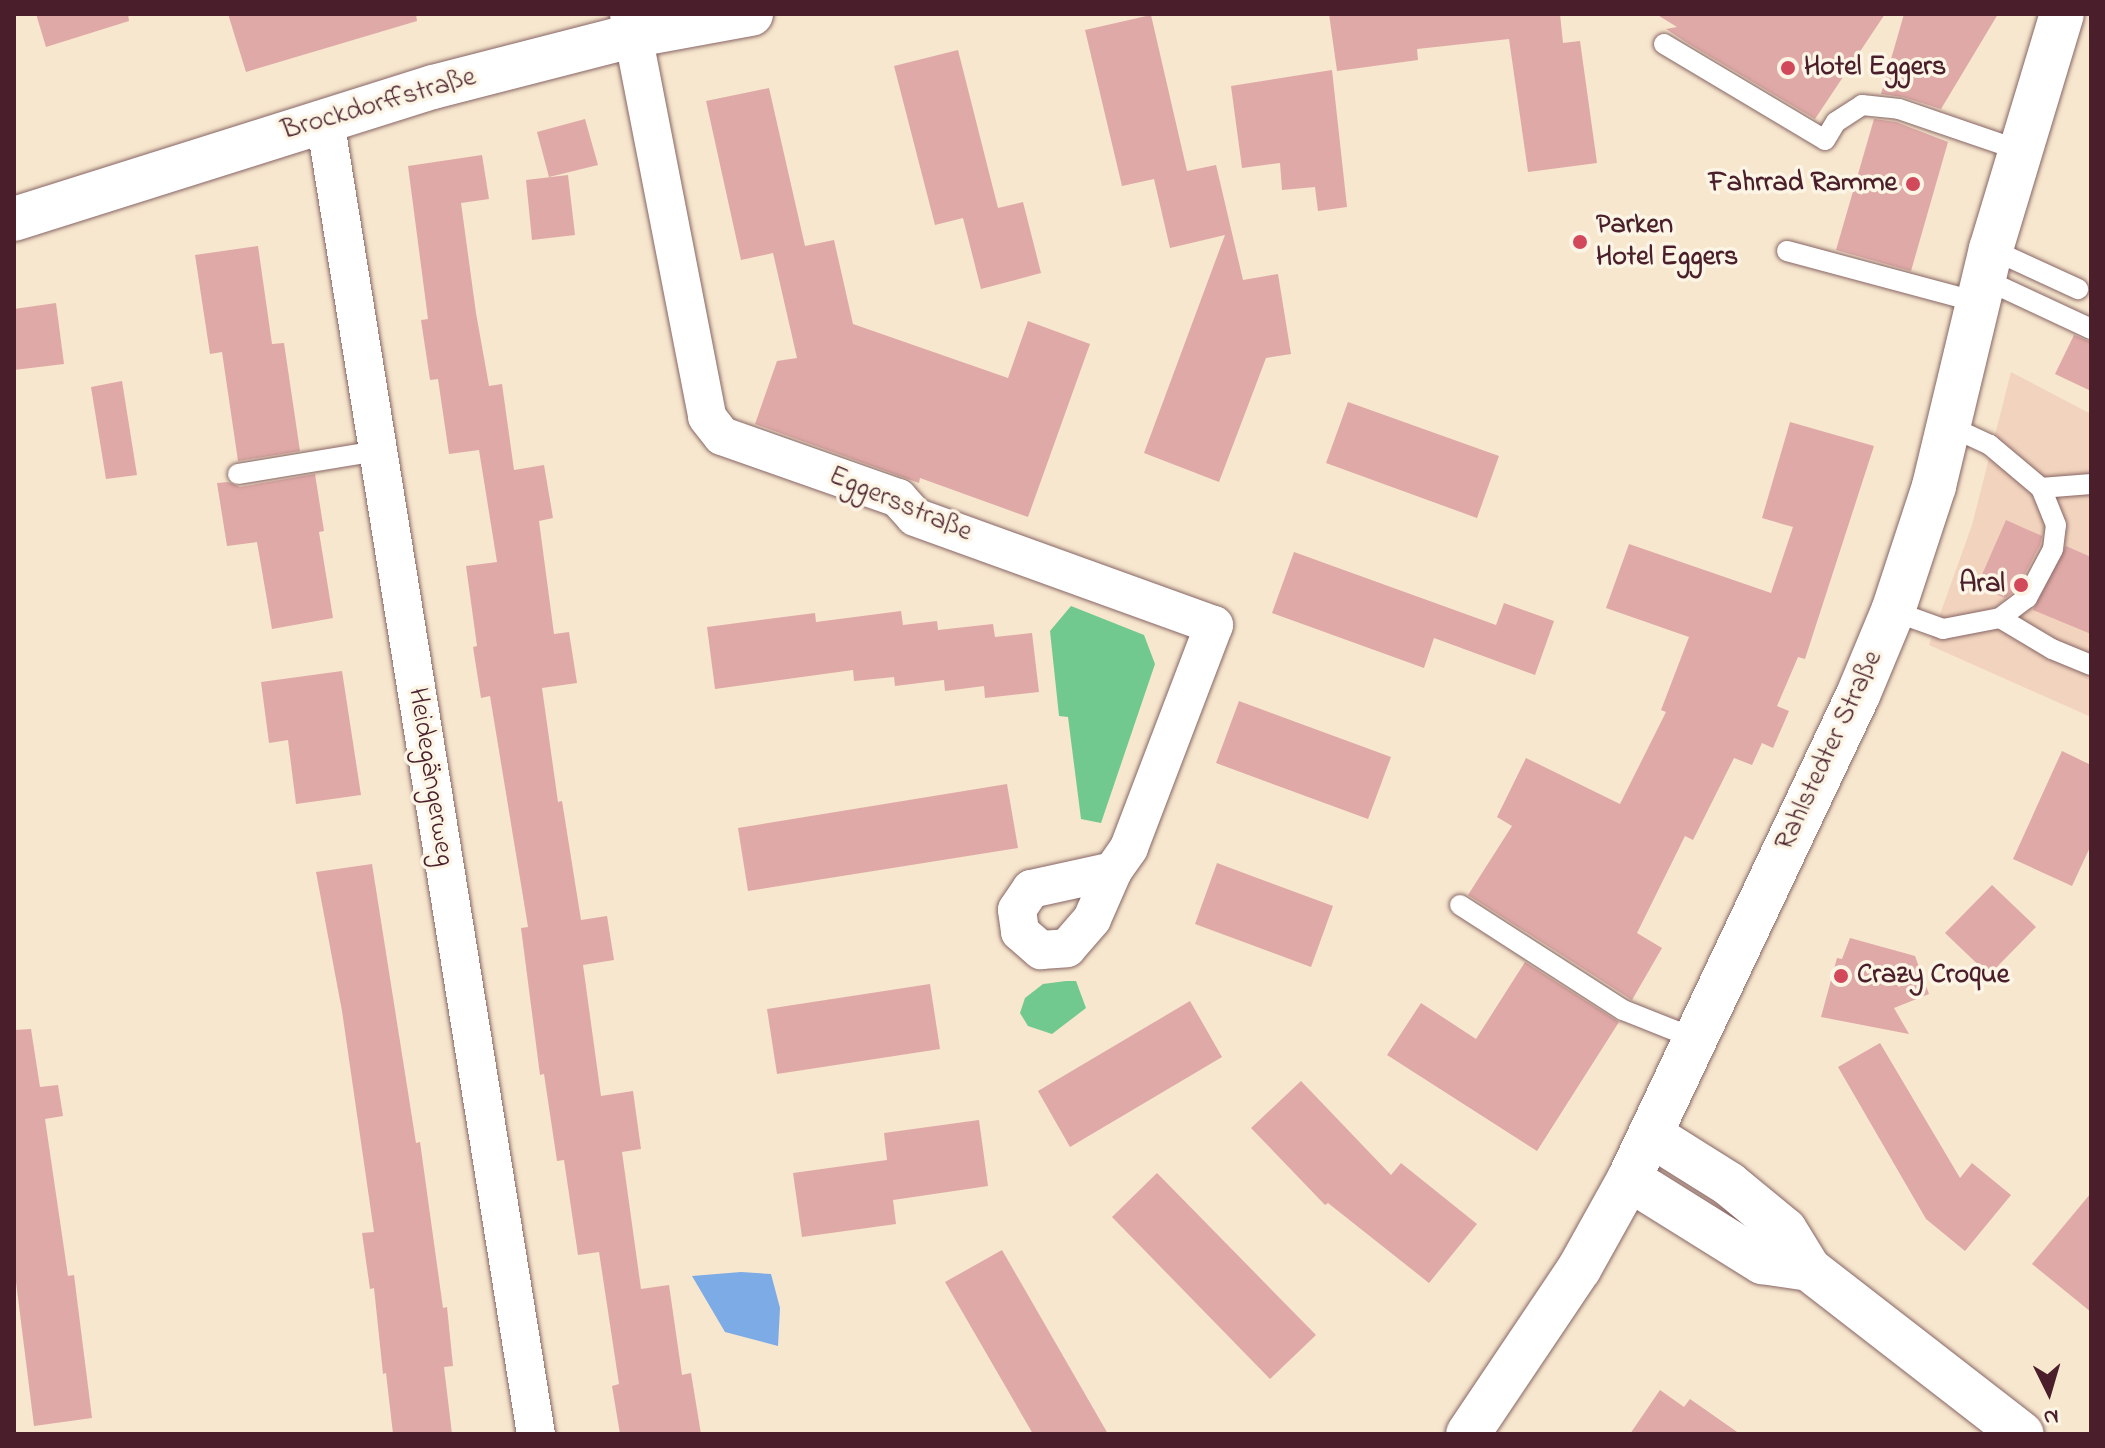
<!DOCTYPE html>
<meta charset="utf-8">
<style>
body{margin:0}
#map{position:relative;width:2105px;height:1448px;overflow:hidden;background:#f7e7ce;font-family:"Indie Flower",sans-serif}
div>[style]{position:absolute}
.built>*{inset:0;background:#f2d4be}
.green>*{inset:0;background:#71c98f}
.water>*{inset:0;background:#7cabe6}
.building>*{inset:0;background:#dfa9a7}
.roads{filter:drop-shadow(0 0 2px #876564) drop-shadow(0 0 2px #876564)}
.lane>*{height:20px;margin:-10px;padding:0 10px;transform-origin:10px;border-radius:10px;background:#fff}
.street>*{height:38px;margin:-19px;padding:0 19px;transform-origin:19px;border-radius:19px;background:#fff}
.secondary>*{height:44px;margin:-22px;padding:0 22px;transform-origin:22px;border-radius:22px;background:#fff}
.dots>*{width:22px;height:22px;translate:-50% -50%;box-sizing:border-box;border:4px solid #fcf5e5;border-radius:50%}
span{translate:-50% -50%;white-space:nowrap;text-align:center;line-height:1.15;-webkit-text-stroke:7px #fcf5e5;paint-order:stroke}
.poi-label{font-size:28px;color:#4a1f2b;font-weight:700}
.left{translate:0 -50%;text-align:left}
.right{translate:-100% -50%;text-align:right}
.street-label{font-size:28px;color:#4a1f2b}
.frame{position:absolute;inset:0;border:16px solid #4a1f2b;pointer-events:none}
.north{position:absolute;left:2009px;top:1352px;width:80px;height:80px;-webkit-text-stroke:6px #fcf5e5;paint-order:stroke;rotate:175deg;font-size:22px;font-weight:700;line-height:32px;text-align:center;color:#4a1f2b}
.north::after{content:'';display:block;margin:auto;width:28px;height:36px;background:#4a1f2b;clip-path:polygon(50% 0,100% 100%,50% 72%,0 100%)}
</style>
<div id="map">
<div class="built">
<i style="clip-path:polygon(2011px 372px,2091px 414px,2091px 717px,1929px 645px,1972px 525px)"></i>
</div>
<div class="green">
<i style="clip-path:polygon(1071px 606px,1144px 635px,1155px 664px,1101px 823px,1081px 819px,1068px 717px,1059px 716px,1050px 631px)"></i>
<i style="clip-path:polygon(1066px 981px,1076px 981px,1086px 1008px,1052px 1034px,1028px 1026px,1020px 1013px,1025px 998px,1043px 984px)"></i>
</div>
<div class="water">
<i style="clip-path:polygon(741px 1272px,771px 1274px,780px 1308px,778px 1346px,725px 1332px,692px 1276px)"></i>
</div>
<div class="building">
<i style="clip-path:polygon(36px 14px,128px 14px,129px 21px,46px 47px)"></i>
<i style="clip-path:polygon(228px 14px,416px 14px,417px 21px,246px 72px)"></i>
<i style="clip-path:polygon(1329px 14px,1560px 14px,1563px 43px,1580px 41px,1597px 163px,1528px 172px,1509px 39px,1417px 49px,1418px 60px,1337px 71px)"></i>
<i style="clip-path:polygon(1656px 14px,1885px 14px,1815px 119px,1689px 44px,1666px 29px,1677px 27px)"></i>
<i style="clip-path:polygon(1904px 14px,1998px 14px,1941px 109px,1903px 97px,1881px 94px)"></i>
<i style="clip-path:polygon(1151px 15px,1187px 171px,1216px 165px,1243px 280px,1278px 274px,1291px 354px,1266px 358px,1219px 482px,1144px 453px,1225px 235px,1170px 248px,1154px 179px,1122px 186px,1085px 30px)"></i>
<i style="clip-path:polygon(958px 50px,998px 208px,1023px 202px,1041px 273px,981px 289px,963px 218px,935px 225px,894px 66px)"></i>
<i style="clip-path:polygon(1332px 70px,1347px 207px,1318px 211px,1315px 187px,1282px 190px,1280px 163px,1242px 168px,1231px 86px)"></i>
<i style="clip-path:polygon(769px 88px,805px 246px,834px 240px,853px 324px,1008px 378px,1028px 321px,1090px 344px,1028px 517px,920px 478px,919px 483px,755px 424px,777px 361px,797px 358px,773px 253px,741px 260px,706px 101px)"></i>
<i style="clip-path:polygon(585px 119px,598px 165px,549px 177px,537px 132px)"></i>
<i style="clip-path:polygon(1874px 119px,1896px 122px,1948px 142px,1911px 271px,1836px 250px)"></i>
<i style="clip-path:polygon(482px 155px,489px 199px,461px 203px,476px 313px,489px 386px,502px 384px,514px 470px,544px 465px,553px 518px,539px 521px,554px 634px,569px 632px,577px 683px,542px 688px,558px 802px,562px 801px,581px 920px,607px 916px,614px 960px,583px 965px,601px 1096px,633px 1091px,641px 1149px,622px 1152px,641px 1289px,669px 1285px,682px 1375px,691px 1373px,701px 1434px,620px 1434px,612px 1386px,619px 1384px,599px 1252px,578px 1255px,564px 1160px,557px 1161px,544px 1074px,540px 1075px,521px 928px,528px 927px,490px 696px,481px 698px,473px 647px,477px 646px,466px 566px,497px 562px,479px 450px,449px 454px,438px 379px,430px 380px,421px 320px,428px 319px,408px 166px)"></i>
<i style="clip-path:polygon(568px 175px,575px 235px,532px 240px,526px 180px)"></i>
<i style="clip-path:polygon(258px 246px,272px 344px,284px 343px,300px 451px,238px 461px,222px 352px,210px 354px,195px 255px)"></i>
<i style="clip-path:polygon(56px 303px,64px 364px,14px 370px,14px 309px)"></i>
<i style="clip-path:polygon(2074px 335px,2091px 342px,2091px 391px,2055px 374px)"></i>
<i style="clip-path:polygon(122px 381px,137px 475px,106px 479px,91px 387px)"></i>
<i style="clip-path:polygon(1348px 402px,1499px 456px,1477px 518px,1326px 463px)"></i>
<i style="clip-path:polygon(1790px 422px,1874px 446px,1805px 659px,1798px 657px,1777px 706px,1789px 711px,1773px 748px,1762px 743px,1752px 765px,1734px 758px,1693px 840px,1685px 836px,1637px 933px,1662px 948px,1632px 1000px,1468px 895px,1512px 826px,1497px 817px,1526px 758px,1620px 804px,1666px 712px,1661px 710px,1689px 637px,1606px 608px,1629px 544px,1771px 593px,1793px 527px,1762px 518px)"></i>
<i style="clip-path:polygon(315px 474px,324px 531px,319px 532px,333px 618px,272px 629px,257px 542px,227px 546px,217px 483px,228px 482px,240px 487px)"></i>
<i style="clip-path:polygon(2006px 520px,2042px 536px,2040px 545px,2017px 589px,2005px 598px,1977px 586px)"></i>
<i style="clip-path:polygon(2066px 546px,2091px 557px,2091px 634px,2033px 610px)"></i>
<i style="clip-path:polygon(1294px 552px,1496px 625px,1504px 603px,1554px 621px,1535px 675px,1434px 638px,1424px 668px,1272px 613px)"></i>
<i style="clip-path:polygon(901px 611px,903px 625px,937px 621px,938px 630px,993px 624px,995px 637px,1032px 633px,1039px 692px,985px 698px,984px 686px,945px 691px,944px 680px,895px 686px,894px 677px,854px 681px,853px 670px,715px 689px,707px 627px,815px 613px,816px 622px)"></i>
<i style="clip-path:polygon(342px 671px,361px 795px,296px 804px,288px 740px,269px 743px,261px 682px)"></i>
<i style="clip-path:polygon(1239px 701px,1391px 757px,1368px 819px,1216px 763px)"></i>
<i style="clip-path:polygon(2062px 751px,2091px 765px,2091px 845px,2072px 886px,2013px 859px)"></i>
<i style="clip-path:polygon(1007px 784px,1018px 848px,748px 891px,738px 828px)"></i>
<i style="clip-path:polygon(1217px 863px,1333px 906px,1311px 967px,1195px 924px)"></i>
<i style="clip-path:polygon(372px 864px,416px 1143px,420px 1142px,443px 1308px,447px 1307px,453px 1366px,444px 1367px,452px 1434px,393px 1434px,386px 1373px,383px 1374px,374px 1288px,370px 1289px,362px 1233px,374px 1232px,342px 1011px,316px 872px)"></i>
<i style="clip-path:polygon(1992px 885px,2036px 927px,1989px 975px,1945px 933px)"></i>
<i style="clip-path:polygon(1850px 938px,1915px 956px,1929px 994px,1894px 1008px,1909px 1034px,1821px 1017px,1837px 958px,1842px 959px)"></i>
<i style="clip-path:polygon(1525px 962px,1619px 1022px,1537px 1151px,1387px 1055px,1421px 1003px,1476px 1039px)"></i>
<i style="clip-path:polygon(930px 984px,940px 1049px,777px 1074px,767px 1009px)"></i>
<i style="clip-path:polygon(1190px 1001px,1222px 1057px,1070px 1147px,1038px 1091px)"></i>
<i style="clip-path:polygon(31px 1029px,40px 1087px,58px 1085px,63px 1116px,45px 1119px,68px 1276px,74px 1275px,92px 1418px,34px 1426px,14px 1266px,14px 1030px)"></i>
<i style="clip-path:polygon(1880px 1043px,1960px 1178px,1972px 1163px,2011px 1195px,1965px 1251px,1926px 1219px,1838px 1067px)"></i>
<i style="clip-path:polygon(1301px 1081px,1391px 1175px,1401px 1163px,1477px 1224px,1429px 1283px,1328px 1203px,1325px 1205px,1251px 1128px)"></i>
<i style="clip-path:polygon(979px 1120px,988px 1186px,893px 1200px,896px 1224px,802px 1237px,793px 1173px,887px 1160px,884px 1133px)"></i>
<i style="clip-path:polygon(1157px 1173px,1316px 1335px,1270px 1379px,1112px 1217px)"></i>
<i style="clip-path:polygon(2091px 1193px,2091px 1312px,2032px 1264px)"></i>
<i style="clip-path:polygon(1002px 1250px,1108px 1434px,1033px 1434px,945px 1282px)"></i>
<i style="clip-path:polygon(1660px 1390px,1684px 1407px,1690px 1399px,1740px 1434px,1630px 1434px)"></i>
</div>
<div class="roads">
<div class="lane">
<i style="left:1664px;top:44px;width:187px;rotate:30.8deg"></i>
<i style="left:1825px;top:140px;width:21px;rotate:-59deg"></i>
<i style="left:1836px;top:122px;width:31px;rotate:-33deg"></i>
<i style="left:1862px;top:105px;width:37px;rotate:6deg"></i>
<i style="left:1899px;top:109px;width:127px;rotate:18.9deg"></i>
<i style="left:1991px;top:249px;width:96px;rotate:24.7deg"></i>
<i style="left:1787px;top:251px;width:198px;rotate:15deg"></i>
<i style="left:1984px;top:279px;width:118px;rotate:25deg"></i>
<i style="left:238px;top:474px;width:141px;rotate:-9.4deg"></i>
<i style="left:2041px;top:488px;width:50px;rotate:-4.6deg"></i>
<i style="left:1893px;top:611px;width:53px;rotate:19.8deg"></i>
<i style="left:1943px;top:629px;width:58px;rotate:-10.9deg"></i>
<i style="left:2000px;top:618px;width:34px;rotate:-37deg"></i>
<i style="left:2027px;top:598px;width:55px;rotate:-62deg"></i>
<i style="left:2053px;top:549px;width:24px;rotate:-83deg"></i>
<i style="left:2056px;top:525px;width:40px;rotate:-112deg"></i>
<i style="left:2041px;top:488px;width:67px;rotate:-139.9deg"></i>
<i style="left:1990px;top:445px;width:45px;rotate:-155.1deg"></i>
<i style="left:2000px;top:618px;width:61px;rotate:30.8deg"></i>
<i style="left:2052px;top:649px;width:42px;rotate:22.3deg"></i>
<i style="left:1460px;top:905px;width:194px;rotate:32.8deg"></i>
<i style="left:1623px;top:1010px;width:79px;rotate:21.7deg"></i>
</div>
<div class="street">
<i style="left:629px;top:14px;width:410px;rotate:79deg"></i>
<i style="left:707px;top:417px;width:24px;rotate:52deg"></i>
<i style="left:722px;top:436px;width:187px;rotate:19.4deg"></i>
<i style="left:898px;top:498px;width:25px;rotate:48deg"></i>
<i style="left:915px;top:517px;width:318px;rotate:19.9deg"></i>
<i style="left:1214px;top:625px;width:239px;rotate:110.9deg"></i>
<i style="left:1129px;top:848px;width:28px;rotate:125deg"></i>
<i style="left:1113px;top:871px;width:84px;rotate:167.6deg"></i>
<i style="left:1031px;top:889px;width:25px;rotate:124deg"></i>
<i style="left:1017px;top:910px;width:22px;rotate:82deg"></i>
<i style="left:1020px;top:932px;width:28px;rotate:41deg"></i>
<i style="left:1041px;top:950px;width:26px;rotate:-4deg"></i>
<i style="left:1067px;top:948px;width:38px;rotate:-49deg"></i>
<i style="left:1092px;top:919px;width:52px;rotate:-66.4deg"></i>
<i style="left:325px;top:120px;width:1331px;rotate:80.88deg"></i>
</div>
<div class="secondary">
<i style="left:14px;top:219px;width:439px;rotate:-17.5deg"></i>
<i style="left:433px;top:87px;width:209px;rotate:-14.4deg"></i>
<i style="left:635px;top:35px;width:118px;rotate:-10.3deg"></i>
<i style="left:1651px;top:1135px;width:92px;rotate:32.1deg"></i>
<i style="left:1729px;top:1184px;width:72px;rotate:39.4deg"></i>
<i style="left:1785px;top:1230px;width:46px;rotate:58.4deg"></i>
<i style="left:1809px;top:1269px;width:269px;rotate:37.8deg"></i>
<i style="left:1629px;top:1179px;width:157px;rotate:32deg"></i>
<i style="left:1762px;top:1262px;width:48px;rotate:8.5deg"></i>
<i style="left:1468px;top:1434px;width:199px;rotate:-56.1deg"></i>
<i style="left:1579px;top:1269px;width:103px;rotate:-60.9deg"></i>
<i style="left:1629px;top:1179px;width:535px;rotate:-64.68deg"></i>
<i style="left:1858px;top:695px;width:91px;rotate:-67.4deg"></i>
<i style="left:1893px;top:611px;width:132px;rotate:-71.8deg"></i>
<i style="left:1934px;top:486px;width:244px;rotate:-76.5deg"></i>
<i style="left:1991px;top:249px;width:245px;rotate:-73.2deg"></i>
</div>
</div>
<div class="dots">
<i style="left:1788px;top:68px;background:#d1495b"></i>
<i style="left:1913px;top:184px;background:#d1495b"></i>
<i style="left:1580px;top:242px;background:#d1495b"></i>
<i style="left:2021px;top:585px;background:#d1495b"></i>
<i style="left:1841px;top:976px;background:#d1495b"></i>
</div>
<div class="poi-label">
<span class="left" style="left:1804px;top:68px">Hotel Eggers</span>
<span class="right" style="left:1897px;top:184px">Fahrrad Ramme</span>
<span class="left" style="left:1596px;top:242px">Parken<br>Hotel Eggers</span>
<span class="right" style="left:2005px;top:585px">Aral</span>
<span class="left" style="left:1857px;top:976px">Crazy Croque</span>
</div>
<div class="street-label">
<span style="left:379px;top:105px;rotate:-16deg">Brockdorffstraße</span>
<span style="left:900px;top:505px;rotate:23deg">Eggersstraße</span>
<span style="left:1830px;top:751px;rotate:-65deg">Rahlstedter Straße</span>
<span style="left:430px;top:777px;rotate:81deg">Heidegängerweg</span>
</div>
<div class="frame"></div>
<div class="north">N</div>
</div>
